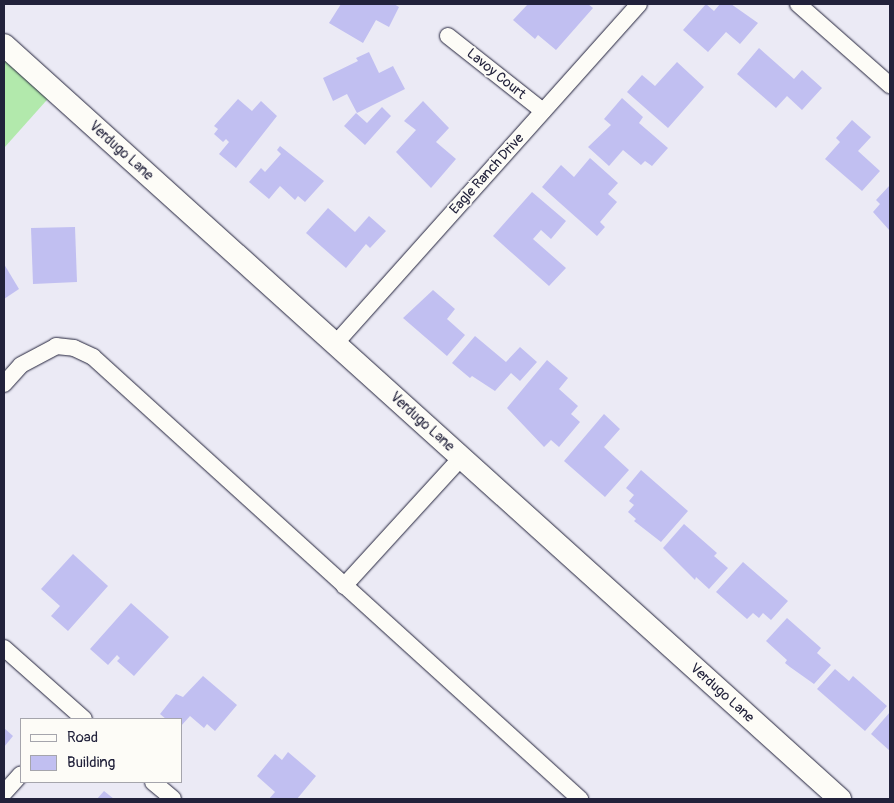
<!DOCTYPE html>
<style>
body{margin:0}
#map{position:relative;width:894px;height:803px;overflow:hidden;background:#ebeaf5;font-family:Pangolin,sans-serif}
div>[style]{position:absolute}
.green>*{inset:0;background:#b2e9ac}
.building>*{inset:0;background:#c1bff1}
.roads{filter:drop-shadow(0 0 1px #22223b) drop-shadow(0 0 1px #22223b)}
.street>*{height:16px;margin:-8px;padding:0 8px;transform-origin:8px;border-radius:8px;background:#fdfcf7}
.secondary>*{height:22px;margin:-11px;padding:0 11px;transform-origin:11px;border-radius:11px;background:#fdfcf7}
span{translate:-50% -50%;white-space:nowrap;text-align:center;line-height:1.15;-webkit-text-stroke:4px #fdfcf7;paint-order:stroke}
.street-label{font-size:14px;color:#22223b}
.frame{position:absolute;inset:0;border:5px solid #22223b;pointer-events:none}
.legend{position:absolute;left:20px;top:718px;width:162px;height:65px;box-sizing:border-box;background:#fdfcf7;border:1px solid #a5a5ac;margin:0;padding:6px 9px;list-style:none;font-size:15px;color:#22223b}
.legend li{display:flex;align-items:center;gap:10px;height:25px}
.legend b{width:25px;border:1px solid #a5a5ac}
</style>
<div id="map">
<div class="green">
<i style="clip-path:polygon(4px 47px,54px 92px,4px 148px)"></i>
</div>
<div class="building">
<i style="clip-path:polygon(341px 4px,394px 4px,399px 7px,389px 27px,376px 20px,363px 43px,329px 23px)"></i>
<i style="clip-path:polygon(528px 4px,588px 4px,593px 8px,556px 50px,538px 35px,535px 39px,513px 20px)"></i>
<i style="clip-path:polygon(706px 4px,714px 11px,720px 4px,731px 4px,758px 23px,740px 44px,726px 32px,708px 52px,683px 30px)"></i>
<i style="clip-path:polygon(759px 48px,794px 79px,802px 70px,822px 88px,802px 110px,787px 96px,776px 108px,737px 74px)"></i>
<i style="clip-path:polygon(369px 52px,379px 73px,393px 66px,405px 89px,357px 113px,347px 94px,333px 101px,323px 78px,358px 61px,356px 58px)"></i>
<i style="clip-path:polygon(677px 62px,704px 87px,668px 128px,627px 92px,642px 75px,655px 86px)"></i>
<i style="clip-path:polygon(622px 98px,643px 117px,639px 123px,668px 148px,652px 166px,645px 161px,641px 165px,623px 150px,609px 166px,588px 147px,611px 125px,604px 119px)"></i>
<i style="clip-path:polygon(238px 99px,252px 111px,261px 101px,277px 116px,236px 168px,219px 154px,229px 142px,226px 139px,223px 142px,214px 134px,218px 129px,214px 126px)"></i>
<i style="clip-path:polygon(423px 101px,449px 128px,436px 142px,456px 159px,431px 188px,396px 152px,416px 130px,404px 121px)"></i>
<i style="clip-path:polygon(382px 107px,391px 116px,365px 145px,344px 126px,356px 113px,367px 123px)"></i>
<i style="clip-path:polygon(852px 120px,871px 137px,858px 151px,880px 171px,862px 191px,825px 159px,840px 142px,836px 138px)"></i>
<i style="clip-path:polygon(280px 146px,324px 181px,305px 202px,298px 196px,295px 200px,280px 186px,269px 199px,249px 182px,261px 168px,265px 172px,281px 154px,277px 150px)"></i>
<i style="clip-path:polygon(590px 158px,618px 183px,608px 194px,617px 202px,600px 222px,605px 227px,597px 236px,542px 187px,561px 165px,574px 177px)"></i>
<i style="clip-path:polygon(890px 185px,890px 231px,873px 212px,880px 204px,876px 200px)"></i>
<i style="clip-path:polygon(532px 192px,566px 221px,551px 239px,541px 230px,533px 239px,566px 268px,549px 286px,493px 236px)"></i>
<i style="clip-path:polygon(328px 208px,355px 232px,369px 216px,386px 231px,370px 248px,366px 244px,346px 268px,306px 233px)"></i>
<i style="clip-path:polygon(75px 227px,77px 282px,33px 284px,31px 228px)"></i>
<i style="clip-path:polygon(4px 264px,19px 289px,4px 299px)"></i>
<i style="clip-path:polygon(433px 290px,455px 309px,447px 319px,465px 335px,447px 356px,403px 318px)"></i>
<i style="clip-path:polygon(475px 336px,506px 362px,520px 347px,537px 362px,520px 381px,511px 373px,495px 391px,472px 376px,470px 378px,452px 363px)"></i>
<i style="clip-path:polygon(547px 360px,568px 378px,559px 389px,578px 406px,571px 414px,580px 422px,559px 447px,551px 440px,544px 447px,507px 408px)"></i>
<i style="clip-path:polygon(604px 414px,620px 429px,604px 447px,629px 470px,605px 497px,564px 461px)"></i>
<i style="clip-path:polygon(641px 470px,688px 511px,661px 542px,634px 521px,636px 519px,628px 512px,634px 505px,629px 501px,634px 495px,626px 488px)"></i>
<i style="clip-path:polygon(684px 524px,717px 553px,714px 556px,728px 568px,709px 589px,696px 577px,695px 580px,663px 548px)"></i>
<i style="clip-path:polygon(73px 554px,108px 586px,68px 631px,51px 616px,60px 606px,41px 589px)"></i>
<i style="clip-path:polygon(743px 562px,788px 601px,771px 620px,763px 613px,759px 618px,753px 613px,747px 619px,716px 592px)"></i>
<i style="clip-path:polygon(131px 603px,169px 637px,134px 676px,117px 661px,120px 658px,117px 655px,108px 665px,90px 649px)"></i>
<i style="clip-path:polygon(787px 618px,821px 648px,817px 653px,831px 665px,814px 684px,790px 667px,785px 663px,787px 660px,766px 641px)"></i>
<i style="clip-path:polygon(835px 669px,849px 681px,853px 676px,887px 706px,865px 731px,817px 689px)"></i>
<i style="clip-path:polygon(203px 676px,237px 705px,215px 731px,207px 724px,204px 728px,190px 716px,181px 726px,181px 719px,166px 719px,160px 714px,176px 694px,183px 697px)"></i>
<i style="clip-path:polygon(890px 712px,890px 751px,871px 734px)"></i>
<i style="clip-path:polygon(4px 728px,13px 736px,4px 747px)"></i>
<i style="clip-path:polygon(288px 752px,316px 776px,297px 799px,269px 799px,275px 792px,257px 776px,275px 754px,282px 760px)"></i>
<i style="clip-path:polygon(104px 791px,114px 799px,97px 799px)"></i>
</div>
<div class="roads">
<div class="street">
<i style="left:798px;top:4px;width:123px;rotate:41.4deg"></i>
<i style="left:448px;top:36px;width:121px;rotate:38.3deg"></i>
<i style="left:335px;top:344px;width:456px;rotate:-48.2deg"></i>
<i style="left:4px;top:384px;width:25px;rotate:-48deg"></i>
<i style="left:21px;top:365px;width:40px;rotate:-28deg"></i>
<i style="left:56px;top:346px;width:18px;rotate:6deg"></i>
<i style="left:74px;top:348px;width:21px;rotate:25deg"></i>
<i style="left:93px;top:357px;width:658px;rotate:42.23deg"></i>
<i style="left:344px;top:586px;width:173px;rotate:-47.6deg"></i>
<i style="left:4px;top:648px;width:107px;rotate:41.6deg"></i>
<i style="left:153px;top:782px;width:26px;rotate:40deg"></i>
<i style="left:4px;top:793px;width:25px;rotate:-48deg"></i>
</div>
<div class="secondary">
<i style="left:4px;top:45px;width:1126px;rotate:42.05deg"></i>
</div>
</div>
<div class="street-label">
<span style="left:496px;top:74px;rotate:39deg">Lavoy Court</span>
<span style="left:121px;top:151px;rotate:42deg">Verdugo Lane</span>
<span style="left:487px;top:174px;rotate:-48deg">Eagle Ranch Drive</span>
<span style="left:422px;top:422px;rotate:42deg">Verdugo Lane</span>
<span style="left:722px;top:693px;rotate:42deg">Verdugo Lane</span>
</div>
<div class="frame"></div>
<ul class="legend">
<li><b style="height:6px;background:#fdfcf7"></b>Road</li>
<li><b style="height:14px;background:#c1bff1"></b>Building</li>
</ul>
</div>
